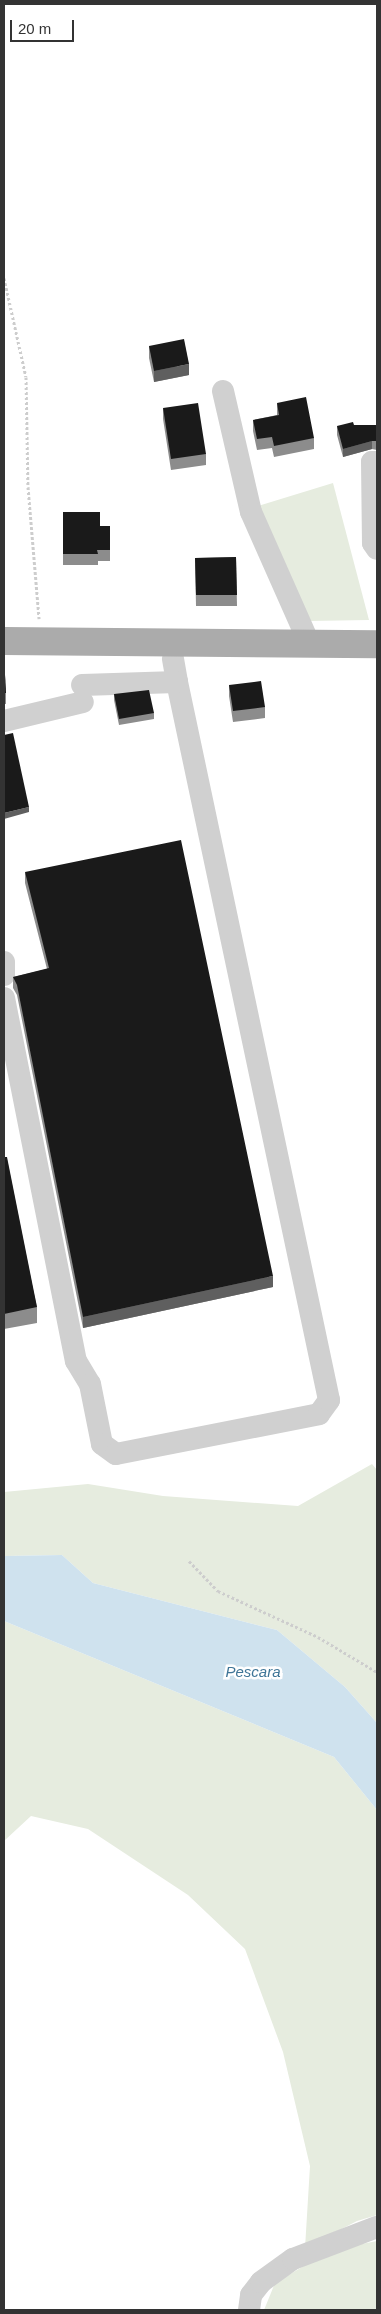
<!DOCTYPE html>
<style>
body{margin:0}
#map{position:relative;width:381px;height:2314px;overflow:hidden;background:#fff;font-family:Helvetica,sans-serif}
div>[style]{position:absolute}
.green>*{inset:0;background:#e6ecdf}
.water>*{inset:0;background:#cfe2ee}
.path>*{height:3px;margin-top:-1.5px;transform-origin:0;background:repeating-linear-gradient(90deg,#cdcdcd 0 2.5px,transparent 0 5px)}
.minor>*{height:22px;margin:-11px;padding:0 11px;transform-origin:11px;border-radius:11px;background:#d0d0d0}
.major>*{height:28px;margin:-14px;padding:0 14px;transform-origin:14px;border-radius:14px;background:#ababab}
.wall>*{inset:0;background:#8c8c8c}
.shaded-wall>*{inset:0;background:#5f5f5f}
.building>*{inset:0;background:#1a1a1a}
span{translate:-50% -50%;white-space:nowrap;text-align:center;line-height:1.15;-webkit-text-stroke:5px #fff;paint-order:stroke}
.water-label{font-size:15px;color:#3f7597;font-style:italic}
.frame{position:absolute;inset:0;border:5px solid #333;pointer-events:none}
.scale{position:absolute;left:10px;top:20px;width:64px;height:22px;box-sizing:border-box;border:2px solid #333;border-top:0;padding-left:6px;font-size:15px;line-height:18px;white-space:nowrap;color:#333;-webkit-text-stroke:4px #fff;paint-order:stroke}
</style>
<div id="map">
<div class="green">
<i style="clip-path:polygon(333px 483px,369px 620px,309px 621px,258px 506px)"></i>
<i style="clip-path:polygon(372px 1464px,377px 1470px,377px 1723px,345px 1687px,277px 1630px,93px 1583px,62px 1555px,4px 1556px,4px 1492px,88px 1484px,163px 1496px,298px 1506px)"></i>
<i style="clip-path:polygon(4px 1621px,334px 1757px,377px 1810px,377px 2215px,357px 2221px,305px 2248px,310px 2166px,283px 2052px,245px 1949px,188px 1895px,88px 1829px,31px 1816px,4px 1841px)"></i>
<i style="clip-path:polygon(377px 2241px,377px 2310px,264px 2310px,275px 2283px,331px 2250px)"></i>
</div>
<div class="water">
<i style="clip-path:polygon(62px 1555px,93px 1583px,277px 1630px,345px 1687px,377px 1723px,377px 1810px,334px 1757px,4px 1621px,4px 1556px)"></i>
</div>
<div class="path">
<i style="left:4px;top:278px;width:101px;rotate:77.5deg"></i>
<i style="left:26px;top:377px;width:110px;rotate:89deg"></i>
<i style="left:28px;top:487px;width:132px;rotate:85.2deg"></i>
<i style="left:189px;top:1561px;width:42px;rotate:46deg"></i>
<i style="left:218px;top:1591px;width:110px;rotate:24.7deg"></i>
<i style="left:318px;top:1637px;width:69px;rotate:30.7deg"></i>
</div>
<div class="minor">
<i style="left:223px;top:391px;width:124px;rotate:77deg"></i>
<i style="left:251px;top:512px;width:143px;rotate:66.1deg"></i>
<i style="left:377px;top:462px;width:5px;rotate:180deg"></i>
<i style="left:372px;top:462px;width:81px;rotate:89.3deg"></i>
<i style="left:373px;top:543px;width:7px;rotate:56deg"></i>
<i style="left:173px;top:659px;width:23px;rotate:80deg"></i>
<i style="left:4px;top:721px;width:81px;rotate:-13.5deg"></i>
<i style="left:4px;top:962px;width:13px;rotate:90deg"></i>
<i style="left:4px;top:998px;width:370px;rotate:78.8deg"></i>
<i style="left:76px;top:1361px;width:27px;rotate:59deg"></i>
<i style="left:90px;top:1384px;width:61px;rotate:78.7deg"></i>
<i style="left:102px;top:1444px;width:17px;rotate:36deg"></i>
<i style="left:116px;top:1454px;width:207px;rotate:-11.1deg"></i>
<i style="left:319px;top:1414px;width:17px;rotate:-54deg"></i>
<i style="left:329px;top:1400px;width:734px;rotate:-101.95deg"></i>
<i style="left:177px;top:682px;width:95px;rotate:178.2deg"></i>
<i style="left:249px;top:2310px;width:15px;rotate:-82deg"></i>
<i style="left:251px;top:2295px;width:16px;rotate:-52deg"></i>
<i style="left:261px;top:2282px;width:39px;rotate:-36deg"></i>
<i style="left:293px;top:2259px;width:90px;rotate:-20.9deg"></i>
</div>
<div class="major">
<i style="left:4px;top:641px;width:373px;rotate:0.5deg"></i>
</div>
<div class="wall">
<i style="clip-path:polygon(149px 346px,189px 375px,154px 382px,149px 358px)"></i>
<i style="clip-path:polygon(277px 403px,314px 438px,314px 449px,274px 457px,272px 448px,257px 450px,253px 431px,253px 420px,277px 415px)"></i>
<i style="clip-path:polygon(163px 408px,206px 454px,206px 465px,171px 470px,163px 419px)"></i>
<i style="clip-path:polygon(354px 425px,377px 425px,377px 450px,372px 449px,343px 457px,337px 435px,337px 426px)"></i>
<i style="clip-path:polygon(63px 512px,100px 526px,110px 526px,110px 561px,98px 561px,98px 565px,63px 565px)"></i>
<i style="clip-path:polygon(236px 557px,237px 606px,196px 606px,195px 558px)"></i>
<i style="clip-path:polygon(4px 656px,6px 693px,6px 704px,4px 704px)"></i>
<i style="clip-path:polygon(229px 685px,265px 707px,265px 718px,233px 722px,229px 696px)"></i>
<i style="clip-path:polygon(114px 694px,154px 713px,154px 719px,119px 725px,114px 700px)"></i>
<i style="clip-path:polygon(25px 872px,273px 1287px,83px 1328px,17px 995px,13px 988px,13px 977px,47px 969px,25px 883px)"></i>
<i style="clip-path:polygon(4px 1157px,37px 1307px,37px 1323px,4px 1329px)"></i>
</div>
<div class="shaded-wall">
<i style="clip-path:polygon(189px 364px,189px 375px,154px 382px,154px 371px)"></i>
<i style="clip-path:polygon(372px 441px,372px 449px,343px 457px,343px 449px)"></i>
<i style="clip-path:polygon(29px 807px,29px 812px,4px 819px,4px 813px)"></i>
<i style="clip-path:polygon(273px 1276px,273px 1287px,83px 1328px,83px 1317px)"></i>
</div>
<div class="building">
<i style="clip-path:polygon(184px 339px,189px 364px,154px 371px,149px 346px)"></i>
<i style="clip-path:polygon(306px 397px,314px 438px,274px 446px,272px 437px,257px 439px,253px 420px,279px 415px,277px 403px)"></i>
<i style="clip-path:polygon(198px 403px,206px 454px,171px 459px,163px 408px)"></i>
<i style="clip-path:polygon(353px 422px,354px 425px,377px 425px,377px 441px,372px 441px,343px 449px,337px 426px)"></i>
<i style="clip-path:polygon(63px 512px,100px 512px,100px 526px,110px 526px,110px 550px,97px 550px,98px 554px,63px 554px)"></i>
<i style="clip-path:polygon(236px 557px,237px 595px,196px 595px,195px 558px)"></i>
<i style="clip-path:polygon(4px 656px,6px 693px,4px 693px)"></i>
<i style="clip-path:polygon(261px 681px,265px 707px,233px 711px,229px 685px)"></i>
<i style="clip-path:polygon(149px 690px,154px 713px,119px 719px,114px 694px)"></i>
<i style="clip-path:polygon(13px 733px,29px 807px,4px 813px,4px 735px)"></i>
<i style="clip-path:polygon(181px 840px,273px 1276px,83px 1317px,17px 985px,13px 977px,49px 968px,25px 872px)"></i>
<i style="clip-path:polygon(4px 1157px,7px 1157px,37px 1307px,4px 1314px)"></i>
</div>
<div class="water-label">
<span style="left:253px;top:1672px">Pescara</span>
</div>
<div class="frame"></div>
<div class="scale">20 m</div>
</div>
